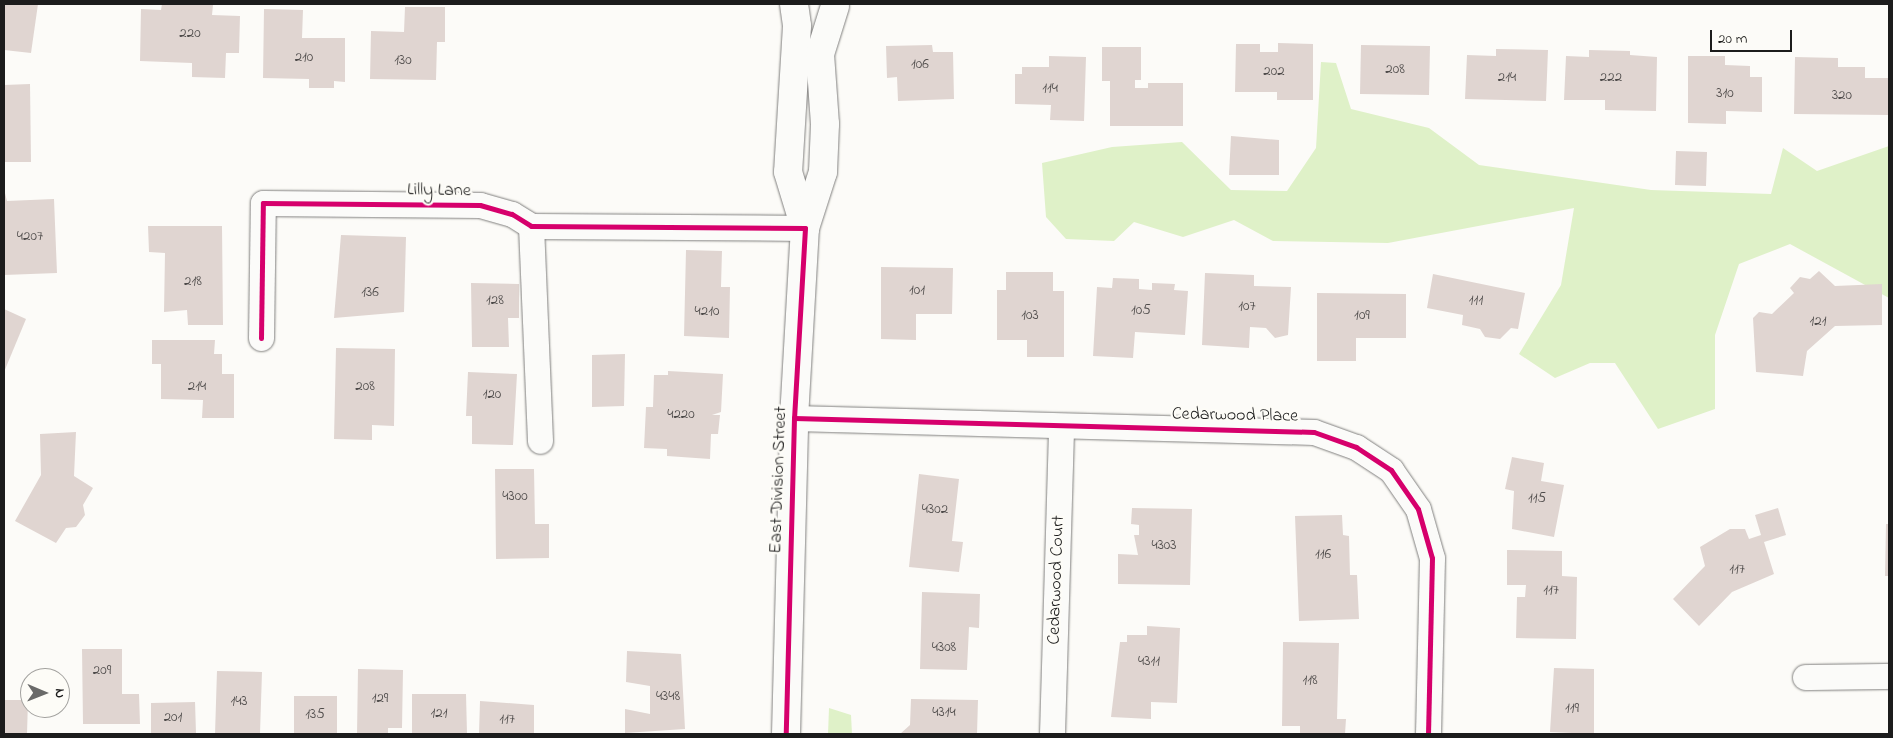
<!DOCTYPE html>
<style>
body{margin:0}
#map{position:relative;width:1893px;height:738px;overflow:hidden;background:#fcfbf8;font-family:"Indie Flower",sans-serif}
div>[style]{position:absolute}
.green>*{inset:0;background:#dff1c8}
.building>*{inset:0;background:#e0d5d1}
.roads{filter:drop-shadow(0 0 1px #81807f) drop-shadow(0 0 1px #81807f)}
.street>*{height:25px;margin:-12.5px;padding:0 12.5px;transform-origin:12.5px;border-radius:12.5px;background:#fbfbf9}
.secondary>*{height:28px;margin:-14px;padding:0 14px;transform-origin:14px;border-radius:14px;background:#fbfbf9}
.cycleway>*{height:5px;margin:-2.5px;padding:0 2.5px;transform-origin:2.5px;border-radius:2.5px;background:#d6006c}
span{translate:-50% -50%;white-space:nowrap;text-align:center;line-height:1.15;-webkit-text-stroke:4.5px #fdfcf7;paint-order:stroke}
.number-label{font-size:15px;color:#4d4a49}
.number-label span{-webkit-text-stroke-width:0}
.street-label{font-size:18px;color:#1c1c1c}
.frame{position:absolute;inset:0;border:5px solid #1c1c1c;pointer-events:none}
.north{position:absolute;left:20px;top:668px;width:50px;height:50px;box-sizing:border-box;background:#fdfcf7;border:1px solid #a3a29f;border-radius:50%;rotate:91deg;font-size:14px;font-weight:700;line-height:20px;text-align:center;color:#1c1c1c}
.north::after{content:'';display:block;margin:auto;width:18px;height:22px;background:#6a6a69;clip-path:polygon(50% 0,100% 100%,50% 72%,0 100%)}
.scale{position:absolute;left:1710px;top:30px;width:82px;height:22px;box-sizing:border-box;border:2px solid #1c1c1c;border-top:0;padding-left:6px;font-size:15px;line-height:18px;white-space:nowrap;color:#1c1c1c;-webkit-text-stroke:4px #fdfcf7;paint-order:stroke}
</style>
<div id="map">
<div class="green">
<i style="clip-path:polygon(1321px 62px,1336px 63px,1351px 109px,1429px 128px,1479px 165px,1651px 190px,1771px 194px,1783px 148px,1817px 171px,1889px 146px,1889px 298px,1790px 244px,1739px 264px,1715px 335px,1715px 409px,1658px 429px,1615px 363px,1590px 363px,1555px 378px,1519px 354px,1561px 285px,1574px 208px,1388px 243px,1273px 241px,1234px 220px,1183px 237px,1134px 222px,1114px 241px,1066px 239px,1046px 217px,1042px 163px,1112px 147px,1182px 142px,1231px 190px,1287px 191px,1316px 148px)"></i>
<i style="clip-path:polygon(829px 708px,851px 715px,852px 734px,828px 734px)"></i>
</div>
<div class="building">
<i style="clip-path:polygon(4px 4px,38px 4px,31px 53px,4px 50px)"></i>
<i style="clip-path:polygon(162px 4px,213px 5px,212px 15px,240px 16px,239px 53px,226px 53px,225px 78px,192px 77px,192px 63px,140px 61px,141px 9px,161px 10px)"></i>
<i style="clip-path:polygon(405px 7px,445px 7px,445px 42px,437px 42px,436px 80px,370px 79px,371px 31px,404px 32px)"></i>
<i style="clip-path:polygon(264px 9px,303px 10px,302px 38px,345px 38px,345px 82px,334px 81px,334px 88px,309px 88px,309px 79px,263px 78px)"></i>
<i style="clip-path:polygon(1278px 43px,1313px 44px,1313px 100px,1277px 100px,1277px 92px,1235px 92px,1236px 44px,1260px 44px,1260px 52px,1278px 52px)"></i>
<i style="clip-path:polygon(932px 45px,933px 52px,953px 52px,954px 99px,898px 101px,897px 77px,887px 78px,886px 46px)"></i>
<i style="clip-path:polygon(1361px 45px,1430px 46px,1429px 95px,1360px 94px)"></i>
<i style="clip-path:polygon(1102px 47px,1141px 47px,1141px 80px,1135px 80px,1135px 88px,1148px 88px,1148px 83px,1183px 83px,1183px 126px,1110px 126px,1110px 81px,1102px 81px)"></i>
<i style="clip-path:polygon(1496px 49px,1548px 50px,1546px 101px,1465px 99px,1467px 55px,1496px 56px)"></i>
<i style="clip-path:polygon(1589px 50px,1630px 51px,1630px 55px,1657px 57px,1656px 111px,1605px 110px,1605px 100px,1564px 100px,1566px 56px,1589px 57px)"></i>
<i style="clip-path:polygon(1049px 56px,1086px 57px,1084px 121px,1050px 120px,1051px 105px,1015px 104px,1015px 74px,1022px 74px,1022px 67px,1049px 67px)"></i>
<i style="clip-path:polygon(1688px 56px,1725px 56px,1725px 65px,1750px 66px,1750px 77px,1762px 77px,1762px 112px,1726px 111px,1726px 124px,1688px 123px)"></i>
<i style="clip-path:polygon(1795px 57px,1838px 58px,1838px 67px,1865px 67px,1865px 78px,1889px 78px,1889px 115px,1794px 114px)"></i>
<i style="clip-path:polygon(30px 84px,31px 162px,4px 162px,4px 85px)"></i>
<i style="clip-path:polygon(1231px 136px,1279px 140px,1279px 175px,1229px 175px)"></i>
<i style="clip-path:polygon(1676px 151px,1707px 152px,1706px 186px,1675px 185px)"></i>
<i style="clip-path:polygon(4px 189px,7px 201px,54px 199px,57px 273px,4px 275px)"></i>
<i style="clip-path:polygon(148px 226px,222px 226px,223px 325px,188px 325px,187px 310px,164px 312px,165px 253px,149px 252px)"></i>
<i style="clip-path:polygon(341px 235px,406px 237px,404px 312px,334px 318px)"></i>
<i style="clip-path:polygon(686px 250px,722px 251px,721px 287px,730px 287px,729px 338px,684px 336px)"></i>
<i style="clip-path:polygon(881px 267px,953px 268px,952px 314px,916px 314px,916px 340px,881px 339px)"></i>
<i style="clip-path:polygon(1819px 271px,1835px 286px,1882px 284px,1882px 325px,1835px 326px,1807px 351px,1803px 376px,1756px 372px,1753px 318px,1759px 312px,1772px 314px,1794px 293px,1790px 288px,1800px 277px,1810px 279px)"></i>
<i style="clip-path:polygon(1006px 272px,1053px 272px,1053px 291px,1064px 291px,1064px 357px,1027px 357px,1027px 340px,997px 340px,997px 290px,1006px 290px)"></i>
<i style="clip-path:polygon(1205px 273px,1254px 275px,1254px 286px,1291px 287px,1288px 335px,1275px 338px,1266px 328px,1250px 327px,1249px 348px,1202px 345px)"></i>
<i style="clip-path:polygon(1433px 274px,1525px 293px,1518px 329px,1511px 328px,1500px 339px,1485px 337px,1480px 329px,1462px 325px,1463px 315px,1427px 308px)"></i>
<i style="clip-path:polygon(1113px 278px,1139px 279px,1139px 289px,1152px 290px,1152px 283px,1175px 284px,1174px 290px,1188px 291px,1185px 335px,1135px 332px,1133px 358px,1093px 356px,1097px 287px,1112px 288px)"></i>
<i style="clip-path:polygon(471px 283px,519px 284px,519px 318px,508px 318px,509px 347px,472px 347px)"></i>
<i style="clip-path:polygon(1317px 293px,1406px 294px,1406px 338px,1356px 338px,1356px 361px,1317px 361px)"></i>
<i style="clip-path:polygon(4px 309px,26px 319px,4px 372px)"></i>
<i style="clip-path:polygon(152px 340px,215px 340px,214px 354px,222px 354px,222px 374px,234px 374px,234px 418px,202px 418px,203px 400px,161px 399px,161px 364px,152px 364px)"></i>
<i style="clip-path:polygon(336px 348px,395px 349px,394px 426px,372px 425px,372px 440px,334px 439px)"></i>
<i style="clip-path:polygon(625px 354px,624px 406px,592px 407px,592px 355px)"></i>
<i style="clip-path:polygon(668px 371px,723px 374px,721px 412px,712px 415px,720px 415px,718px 434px,711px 434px,710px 459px,667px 456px,667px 449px,644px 448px,646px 407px,653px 407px,654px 375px,668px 375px)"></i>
<i style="clip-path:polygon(468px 372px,517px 374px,513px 445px,472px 444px,472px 416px,466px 416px)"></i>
<i style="clip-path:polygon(76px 432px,74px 476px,93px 488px,83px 505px,85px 515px,76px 527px,66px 528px,56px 543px,15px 521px,41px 475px,40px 434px)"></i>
<i style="clip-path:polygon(1512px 457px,1544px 463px,1541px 481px,1564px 485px,1554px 537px,1512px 529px,1514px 491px,1505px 489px)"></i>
<i style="clip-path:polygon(495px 469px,534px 469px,535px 524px,549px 524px,549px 558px,496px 559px)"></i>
<i style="clip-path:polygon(919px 474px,959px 479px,952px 541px,963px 542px,959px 572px,909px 567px)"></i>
<i style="clip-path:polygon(1132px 508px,1192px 509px,1190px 585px,1118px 584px,1118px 554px,1138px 555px,1134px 535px,1139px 535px,1139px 525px,1131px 524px)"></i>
<i style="clip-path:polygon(1778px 508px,1786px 535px,1764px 542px,1774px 574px,1732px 592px,1699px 626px,1673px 599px,1705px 566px,1700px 547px,1730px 529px,1745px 529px,1749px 539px,1761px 535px,1755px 515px)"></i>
<i style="clip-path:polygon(1342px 515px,1343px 535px,1349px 536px,1350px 575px,1357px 575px,1359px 619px,1299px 621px,1295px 516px)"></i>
<i style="clip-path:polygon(1886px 524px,1889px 524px,1889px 576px,1885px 576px)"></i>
<i style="clip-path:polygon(1507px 550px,1562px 551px,1562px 576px,1577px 577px,1576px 639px,1516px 638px,1517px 597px,1525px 597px,1526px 585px,1507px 585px)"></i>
<i style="clip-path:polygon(922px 592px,980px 594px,979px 628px,969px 627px,967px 670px,920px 669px)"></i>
<i style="clip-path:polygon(1147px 626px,1180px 628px,1177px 703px,1151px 702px,1151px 719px,1111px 717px,1120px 642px,1127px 642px,1127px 635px,1147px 635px)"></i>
<i style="clip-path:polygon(1283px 642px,1339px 643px,1337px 719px,1346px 719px,1345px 734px,1300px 734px,1300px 726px,1282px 726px)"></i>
<i style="clip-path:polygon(82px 649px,122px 649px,122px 694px,139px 694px,140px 724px,83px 724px)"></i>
<i style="clip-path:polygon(627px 651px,681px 654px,685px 729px,625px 733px,625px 709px,650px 714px,650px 686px,626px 682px)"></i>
<i style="clip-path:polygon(1554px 668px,1594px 669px,1594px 734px,1550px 732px)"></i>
<i style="clip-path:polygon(358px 669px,403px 670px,402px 728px,388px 728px,388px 734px,357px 734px)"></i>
<i style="clip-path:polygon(217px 671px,262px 672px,260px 733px,215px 734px)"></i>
<i style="clip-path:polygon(412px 694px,466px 694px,467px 734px,412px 734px)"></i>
<i style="clip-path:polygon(294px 696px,337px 696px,337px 734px,294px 734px)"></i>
<i style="clip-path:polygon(911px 699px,978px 700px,977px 734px,900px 734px,910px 725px)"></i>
<i style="clip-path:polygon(4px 700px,28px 700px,27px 734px,4px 734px)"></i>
<i style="clip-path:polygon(480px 701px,534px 705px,534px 734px,479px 734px)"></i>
<i style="clip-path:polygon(195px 702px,196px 734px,151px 734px,151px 703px)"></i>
</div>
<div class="roads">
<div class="street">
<i style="left:531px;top:226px;width:215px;rotate:87.6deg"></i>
<i style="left:261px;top:338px;width:135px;rotate:-89.2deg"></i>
<i style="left:263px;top:203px;width:217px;rotate:0.5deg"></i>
<i style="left:480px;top:205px;width:33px;rotate:16deg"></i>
<i style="left:512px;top:214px;width:22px;rotate:32deg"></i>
<i style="left:531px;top:226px;width:274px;rotate:0.4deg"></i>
<i style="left:794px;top:418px;width:520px;rotate:1.54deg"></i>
<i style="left:1314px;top:432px;width:45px;rotate:19.7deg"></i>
<i style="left:1356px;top:447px;width:42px;rotate:33.3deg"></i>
<i style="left:1391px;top:470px;width:47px;rotate:55.3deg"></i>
<i style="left:1418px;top:509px;width:51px;rotate:74.1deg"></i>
<i style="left:1432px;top:558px;width:176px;rotate:91.3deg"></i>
<i style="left:1805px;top:677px;width:84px;rotate:-0.7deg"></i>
<i style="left:1052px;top:734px;width:308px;rotate:-88.3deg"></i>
</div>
<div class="secondary">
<i style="left:794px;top:4px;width:22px;rotate:82deg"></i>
<i style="left:797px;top:26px;width:146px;rotate:93.5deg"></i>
<i style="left:788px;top:172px;width:59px;rotate:73.1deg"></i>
<i style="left:786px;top:734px;width:316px;rotate:-88.5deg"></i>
<i style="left:794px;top:418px;width:190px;rotate:-86.7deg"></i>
<i style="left:805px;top:228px;width:59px;rotate:-72.2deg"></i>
<i style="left:823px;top:172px;width:48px;rotate:-87.6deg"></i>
<i style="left:825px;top:124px;width:70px;rotate:-94.1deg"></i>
<i style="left:820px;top:54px;width:50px;rotate:-72.6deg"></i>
</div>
</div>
<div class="cycleway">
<i style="left:261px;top:338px;width:135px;rotate:-89.2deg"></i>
<i style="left:263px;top:203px;width:217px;rotate:0.5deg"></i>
<i style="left:480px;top:205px;width:33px;rotate:16deg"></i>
<i style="left:512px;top:214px;width:22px;rotate:32deg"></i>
<i style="left:531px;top:226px;width:274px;rotate:0.4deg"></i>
<i style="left:805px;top:228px;width:190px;rotate:93.3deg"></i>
<i style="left:794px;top:418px;width:316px;rotate:91.5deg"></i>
<i style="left:794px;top:418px;width:520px;rotate:1.54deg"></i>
<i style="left:1314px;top:432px;width:45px;rotate:19.7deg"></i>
<i style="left:1356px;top:447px;width:42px;rotate:33.3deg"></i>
<i style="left:1391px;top:470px;width:47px;rotate:55.3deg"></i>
<i style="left:1418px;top:509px;width:51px;rotate:74.1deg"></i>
<i style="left:1432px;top:558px;width:176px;rotate:91.3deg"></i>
</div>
<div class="number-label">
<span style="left:190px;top:34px">220</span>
<span style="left:304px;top:58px">210</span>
<span style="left:403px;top:61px">130</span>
<span style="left:920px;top:65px">106</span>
<span style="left:1395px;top:70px">208</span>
<span style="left:1274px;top:72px">202</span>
<span style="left:1507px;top:78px">214</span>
<span style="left:1611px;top:78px">222</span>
<span style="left:1050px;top:89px">114</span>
<span style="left:1725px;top:94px">310</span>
<span style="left:1842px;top:96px">320</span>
<span style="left:30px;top:237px">4207</span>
<span style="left:193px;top:282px">218</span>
<span style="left:917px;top:291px">101</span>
<span style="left:370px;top:293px">136</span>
<span style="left:495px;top:301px">128</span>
<span style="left:1476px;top:301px">111</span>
<span style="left:1247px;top:307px">107</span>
<span style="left:1141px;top:311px">105</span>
<span style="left:707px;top:312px">4210</span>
<span style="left:1030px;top:316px">103</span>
<span style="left:1362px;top:316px">109</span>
<span style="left:1818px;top:322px">121</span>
<span style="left:197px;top:387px">214</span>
<span style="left:365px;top:387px">208</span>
<span style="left:492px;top:395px">120</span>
<span style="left:681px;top:415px">4220</span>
<span style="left:515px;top:497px">4300</span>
<span style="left:1537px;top:499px">115</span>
<span style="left:935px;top:510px">4302</span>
<span style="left:1164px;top:546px">4303</span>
<span style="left:1323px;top:555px">116</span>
<span style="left:1737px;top:570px">117</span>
<span style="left:1551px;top:591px">117</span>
<span style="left:944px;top:648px">4308</span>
<span style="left:1149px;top:662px">4311</span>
<span style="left:102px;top:671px">209</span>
<span style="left:1310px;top:681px">118</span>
<span style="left:668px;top:697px">4348</span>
<span style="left:380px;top:699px">129</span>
<span style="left:239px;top:702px">143</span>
<span style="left:1572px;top:709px">119</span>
<span style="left:944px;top:713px">4314</span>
<span style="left:439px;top:714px">121</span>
<span style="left:315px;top:715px">135</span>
<span style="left:173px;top:718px">201</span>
<span style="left:507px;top:720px">117</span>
</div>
<div class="street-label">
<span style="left:439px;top:191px;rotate:1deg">Lilly Lane</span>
<span style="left:1235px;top:416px;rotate:1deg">Cedarwood Place</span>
<span style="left:779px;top:480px;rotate:-88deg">East Division Street</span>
<span style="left:1057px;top:580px;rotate:-88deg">Cedarwood Court</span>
</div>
<div class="frame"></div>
<div class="north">N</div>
<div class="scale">20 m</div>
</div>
